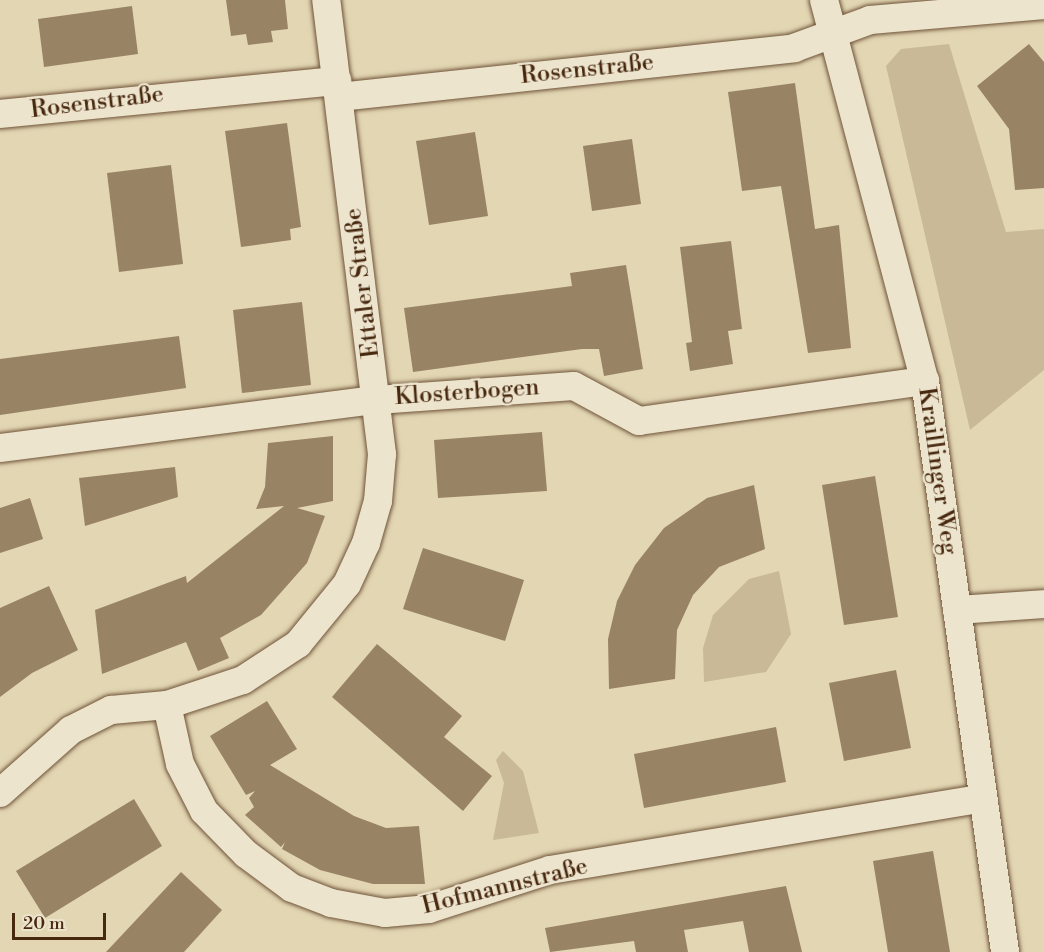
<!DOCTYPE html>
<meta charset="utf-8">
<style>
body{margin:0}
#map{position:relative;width:1044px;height:952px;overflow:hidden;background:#e3d6b3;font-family:"Libre Bodoni",serif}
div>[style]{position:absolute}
.green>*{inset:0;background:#c9b997}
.building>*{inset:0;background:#998365}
.roads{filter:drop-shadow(0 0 2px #6f5439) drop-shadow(0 0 2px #6f5439)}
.minor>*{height:28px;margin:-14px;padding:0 14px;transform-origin:14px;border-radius:14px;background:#ede4ce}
span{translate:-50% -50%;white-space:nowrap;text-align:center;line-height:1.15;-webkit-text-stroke:4.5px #ede4ce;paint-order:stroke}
.street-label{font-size:24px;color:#482910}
.scale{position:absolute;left:12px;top:913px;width:94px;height:27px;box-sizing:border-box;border:3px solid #482910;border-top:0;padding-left:8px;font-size:18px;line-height:21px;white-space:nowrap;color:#482910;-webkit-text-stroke:4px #ede4ce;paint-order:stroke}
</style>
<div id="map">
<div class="green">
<i style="clip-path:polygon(949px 44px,1006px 232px,1044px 229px,1044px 370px,970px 430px,886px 66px,901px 49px)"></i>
<i style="clip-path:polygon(779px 571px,791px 634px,766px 672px,704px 682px,703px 648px,713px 615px,749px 579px)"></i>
<i style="clip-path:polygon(503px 751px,523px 771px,539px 833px,493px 840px,504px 783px,496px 760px)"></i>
</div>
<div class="building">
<i style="clip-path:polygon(226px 0,285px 0,288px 29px,271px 31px,273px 42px,248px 45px,246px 34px,231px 36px)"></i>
<i style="clip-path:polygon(132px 6px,138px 54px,44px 67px,38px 19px)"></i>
<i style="clip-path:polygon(1029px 44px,1044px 62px,1044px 188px,1015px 190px,1009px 129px,977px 86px)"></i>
<i style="clip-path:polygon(795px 83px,815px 229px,839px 225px,851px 348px,808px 353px,781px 186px,742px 191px,728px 92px)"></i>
<i style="clip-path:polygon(287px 123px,301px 227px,290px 229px,291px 240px,241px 247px,225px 131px)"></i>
<i style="clip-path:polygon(475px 132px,488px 216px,429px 225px,416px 141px)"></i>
<i style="clip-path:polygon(632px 139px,641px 204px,592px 211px,583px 146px)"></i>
<i style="clip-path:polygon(171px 165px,183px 264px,119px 272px,107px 173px)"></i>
<i style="clip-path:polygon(731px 241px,742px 329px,728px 331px,733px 364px,690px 371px,686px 343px,692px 342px,680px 247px)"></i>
<i style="clip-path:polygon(626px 265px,643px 369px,604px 376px,599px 349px,582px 349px,413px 372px,404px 308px,572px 286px,570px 273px)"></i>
<i style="clip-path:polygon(302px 302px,311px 385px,242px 393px,233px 310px)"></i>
<i style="clip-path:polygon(179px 336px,186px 388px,0 415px,0 359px)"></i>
<i style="clip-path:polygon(542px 432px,547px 491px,438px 498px,434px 440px)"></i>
<i style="clip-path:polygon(333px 436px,333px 501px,297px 508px,325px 516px,307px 563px,261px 615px,220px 638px,229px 658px,198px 671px,186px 642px,102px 674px,95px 610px,186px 576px,187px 583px,284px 506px,256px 509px,265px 487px,268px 443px)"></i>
<i style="clip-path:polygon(175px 467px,178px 497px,85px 526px,79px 478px)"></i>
<i style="clip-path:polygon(875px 476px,898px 617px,844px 625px,822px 485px)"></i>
<i style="clip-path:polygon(754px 485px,765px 549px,719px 567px,693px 595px,677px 630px,675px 679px,609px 689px,608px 639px,617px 601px,635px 565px,664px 528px,707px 498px)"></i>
<i style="clip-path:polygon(30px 498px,43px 539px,0 553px,0 508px)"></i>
<i style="clip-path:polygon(423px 548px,524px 580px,505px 641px,403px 609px)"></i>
<i style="clip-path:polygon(49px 586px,78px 650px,32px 673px,0 697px,0 608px)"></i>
<i style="clip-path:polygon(377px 644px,462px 716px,444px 737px,492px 776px,463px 811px,332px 697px)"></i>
<i style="clip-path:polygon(896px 670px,911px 748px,844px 761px,829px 683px)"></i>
<i style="clip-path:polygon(267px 701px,297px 749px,270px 765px,354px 816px,386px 828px,419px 826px,425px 884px,373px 884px,320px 870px,282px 849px,285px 842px,281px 847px,245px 815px,254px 807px,249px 798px,255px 791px,246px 795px,210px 736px)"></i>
<i style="clip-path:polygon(776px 727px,786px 782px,644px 808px,634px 754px)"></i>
<i style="clip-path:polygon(134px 799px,162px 846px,45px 918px,16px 871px)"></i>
<i style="clip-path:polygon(933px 851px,950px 952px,888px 952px,873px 861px)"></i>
<i style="clip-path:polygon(181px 872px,222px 910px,184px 952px,106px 952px)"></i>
<i style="clip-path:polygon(786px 886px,802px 952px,749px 952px,743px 921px,684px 930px,688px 952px,636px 952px,634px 941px,550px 952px,545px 928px)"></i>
</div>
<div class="roads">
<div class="minor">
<i style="left:824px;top:0;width:394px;rotate:75.2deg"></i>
<i style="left:925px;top:381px;width:577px;rotate:82.02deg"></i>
<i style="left:339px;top:97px;width:458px;rotate:-6.1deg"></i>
<i style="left:794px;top:48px;width:81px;rotate:-20.2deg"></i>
<i style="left:870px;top:20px;width:175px;rotate:-4.9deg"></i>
<i style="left:0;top:114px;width:339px;rotate:-5.6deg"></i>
<i style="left:0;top:448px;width:380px;rotate:-7.3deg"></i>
<i style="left:377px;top:400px;width:197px;rotate:-4.1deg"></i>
<i style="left:574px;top:386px;width:74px;rotate:28.3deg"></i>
<i style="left:639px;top:421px;width:289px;rotate:-8deg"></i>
<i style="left:957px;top:610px;width:87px;rotate:-3.9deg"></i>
<i style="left:167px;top:705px;width:60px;rotate:77.6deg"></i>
<i style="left:180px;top:764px;width:53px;rotate:62.9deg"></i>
<i style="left:204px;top:811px;width:60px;rotate:45.7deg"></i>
<i style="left:246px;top:854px;width:57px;rotate:36.5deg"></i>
<i style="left:292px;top:888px;width:42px;rotate:21deg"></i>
<i style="left:331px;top:903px;width:55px;rotate:10.5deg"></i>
<i style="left:385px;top:913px;width:44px;rotate:-5.2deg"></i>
<i style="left:429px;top:909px;width:127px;rotate:-17.9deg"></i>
<i style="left:550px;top:870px;width:439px;rotate:-9.4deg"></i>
<i style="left:0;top:793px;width:95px;rotate:-41.6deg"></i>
<i style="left:71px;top:730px;width:45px;rotate:-26.6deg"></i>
<i style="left:111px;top:710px;width:56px;rotate:-5.1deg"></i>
<i style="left:167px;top:705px;width:80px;rotate:-18.2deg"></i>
<i style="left:243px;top:680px;width:66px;rotate:-33.2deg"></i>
<i style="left:298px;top:644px;width:77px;rotate:-50.8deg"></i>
<i style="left:347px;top:584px;width:45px;rotate:-65.1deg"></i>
<i style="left:366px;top:543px;width:44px;rotate:-74.1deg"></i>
<i style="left:378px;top:501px;width:47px;rotate:-85.1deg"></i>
<i style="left:382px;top:454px;width:457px;rotate:-97deg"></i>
</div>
</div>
<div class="street-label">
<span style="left:587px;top:70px;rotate:-6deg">Rosenstraße</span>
<span style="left:97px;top:103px;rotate:-7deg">Rosenstraße</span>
<span style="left:363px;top:283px;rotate:-97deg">Ettaler Straße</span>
<span style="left:467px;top:393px;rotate:-4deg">Klosterbogen</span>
<span style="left:937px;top:471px;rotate:82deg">Kraillinger Weg</span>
<span style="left:505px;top:887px;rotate:-14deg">Hofmannstraße</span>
</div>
<div class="scale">20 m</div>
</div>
